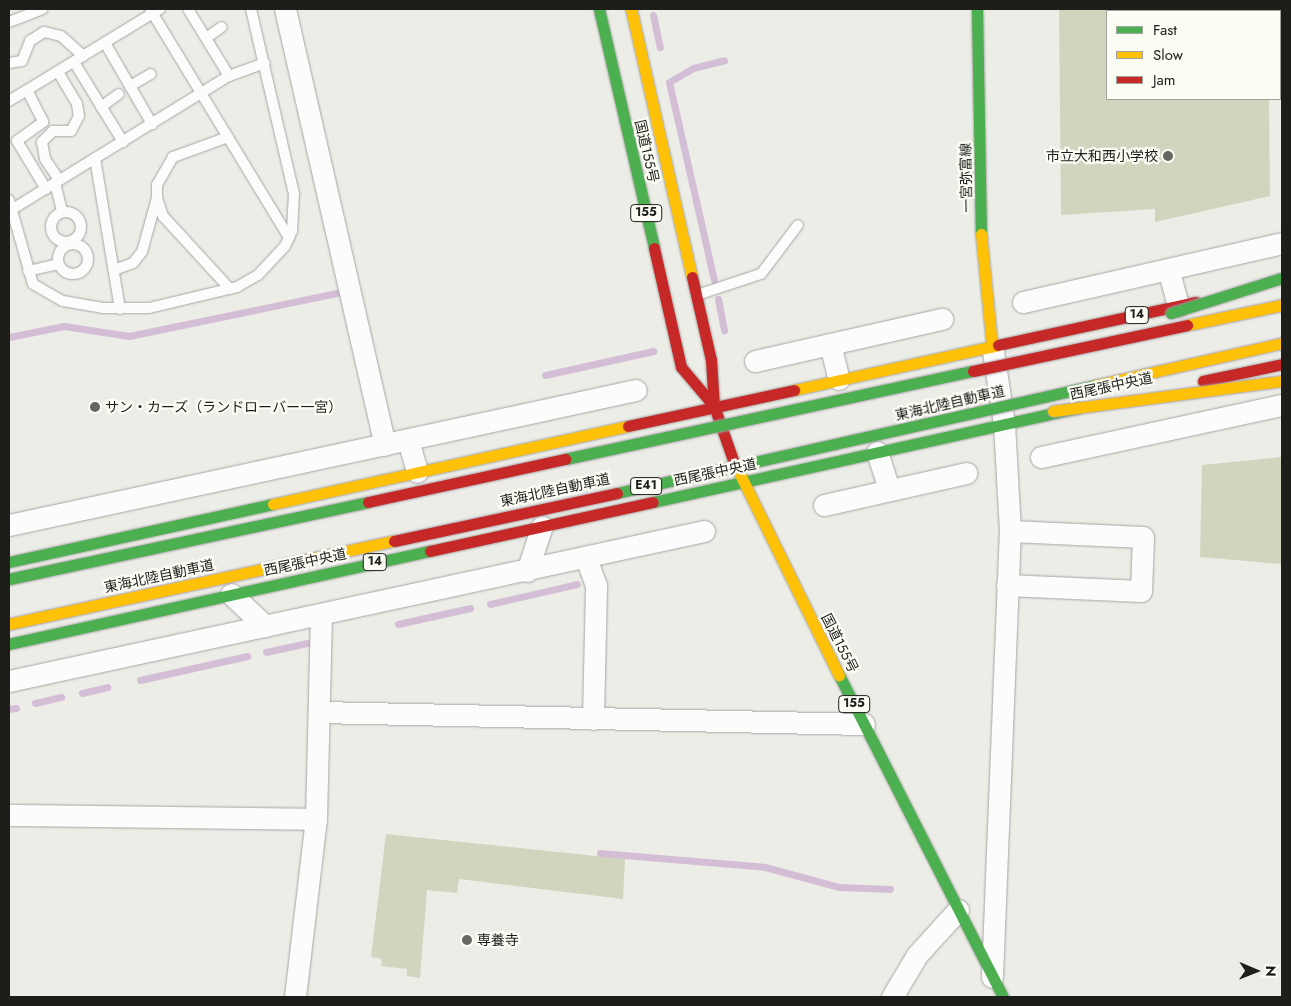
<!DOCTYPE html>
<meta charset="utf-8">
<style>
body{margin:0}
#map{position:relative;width:1291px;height:1006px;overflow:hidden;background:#edede8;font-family:Jost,"Noto Sans JP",sans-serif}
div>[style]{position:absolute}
.green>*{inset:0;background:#d2d5be}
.stream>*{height:7px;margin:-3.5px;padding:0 3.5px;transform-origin:3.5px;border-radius:3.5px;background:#d4bed6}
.roads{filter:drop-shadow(0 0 1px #a5a5a2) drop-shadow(0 0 1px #a5a5a2)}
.lane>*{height:10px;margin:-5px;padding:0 5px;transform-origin:5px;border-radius:5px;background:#fcfcfc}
.lane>.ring{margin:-5px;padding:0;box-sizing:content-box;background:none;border:10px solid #fcfcfc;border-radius:50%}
.street>*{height:21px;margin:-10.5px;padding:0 10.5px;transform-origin:10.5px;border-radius:10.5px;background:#fcfcfc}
.fast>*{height:11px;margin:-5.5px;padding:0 5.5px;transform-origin:5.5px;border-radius:5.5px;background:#4caf50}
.slow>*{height:11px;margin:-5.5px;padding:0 5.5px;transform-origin:5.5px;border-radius:5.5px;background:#ffc107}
.jam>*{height:11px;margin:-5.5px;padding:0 5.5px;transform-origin:5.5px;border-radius:5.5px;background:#c62828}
.bridges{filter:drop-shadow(0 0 1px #a89fa7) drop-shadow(0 0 1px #a89fa7)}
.fast-bridge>*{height:11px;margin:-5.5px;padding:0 5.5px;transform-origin:5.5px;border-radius:5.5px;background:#4caf50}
.slow-bridge>*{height:11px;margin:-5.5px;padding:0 5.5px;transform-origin:5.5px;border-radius:5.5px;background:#ffc107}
.jam-bridge>*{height:11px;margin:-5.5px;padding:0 5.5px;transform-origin:5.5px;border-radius:5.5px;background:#c62828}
.dots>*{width:14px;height:14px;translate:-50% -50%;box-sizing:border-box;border:2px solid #fbfcf3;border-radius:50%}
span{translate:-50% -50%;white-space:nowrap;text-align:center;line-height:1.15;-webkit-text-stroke:4.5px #fbfcf3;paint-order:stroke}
.shield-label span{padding:1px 4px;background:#fbfcf3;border:1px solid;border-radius:4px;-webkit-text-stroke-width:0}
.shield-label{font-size:12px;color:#1d1d1a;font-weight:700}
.street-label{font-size:14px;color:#1d1d1a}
.poi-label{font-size:14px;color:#1d1d1a}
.right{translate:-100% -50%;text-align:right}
.left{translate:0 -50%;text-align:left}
.frame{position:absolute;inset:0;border:10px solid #1d1d1a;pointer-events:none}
.legend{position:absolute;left:1106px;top:10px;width:175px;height:90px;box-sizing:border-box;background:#fbfcf3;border:1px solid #a2a39c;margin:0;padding:6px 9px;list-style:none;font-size:15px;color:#1d1d1a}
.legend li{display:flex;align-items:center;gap:10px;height:25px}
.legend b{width:25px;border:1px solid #a2a39c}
.north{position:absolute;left:1231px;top:946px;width:50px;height:50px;-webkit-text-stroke:4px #fbfcf3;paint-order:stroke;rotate:91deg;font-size:14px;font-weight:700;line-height:20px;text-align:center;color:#1d1d1a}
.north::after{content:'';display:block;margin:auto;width:18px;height:22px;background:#1d1d1a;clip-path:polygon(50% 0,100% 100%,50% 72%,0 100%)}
</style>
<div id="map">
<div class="green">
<i style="clip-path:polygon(1059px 9px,1246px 9px,1107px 11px,1107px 99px,1269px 99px,1270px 196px,1155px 222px,1155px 209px,1061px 215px)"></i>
<i style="clip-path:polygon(1282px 457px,1282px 564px,1200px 557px,1202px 465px)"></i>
<i style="clip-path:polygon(386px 834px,625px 859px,623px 899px,459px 879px,457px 893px,427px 890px,420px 978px,407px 976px,407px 969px,381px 966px,382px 959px,371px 957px)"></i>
</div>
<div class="stream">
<i style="left:653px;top:15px;width:33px;rotate:78deg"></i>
<i style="left:714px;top:280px;width:203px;rotate:-102.8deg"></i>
<i style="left:669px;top:82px;width:28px;rotate:-30deg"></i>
<i style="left:693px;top:68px;width:32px;rotate:-14deg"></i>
<i style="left:718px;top:299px;width:32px;rotate:79deg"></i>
<i style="left:9px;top:337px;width:56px;rotate:-11.3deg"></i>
<i style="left:64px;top:326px;width:66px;rotate:8.7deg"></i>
<i style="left:129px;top:336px;width:217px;rotate:-11.7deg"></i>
<i style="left:545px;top:375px;width:111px;rotate:-12.5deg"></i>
<i style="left:490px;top:604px;width:89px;rotate:-12.9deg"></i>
<i style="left:398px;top:624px;width:74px;rotate:-12.5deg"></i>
<i style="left:266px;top:652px;width:42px;rotate:-12.4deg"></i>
<i style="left:140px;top:680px;width:110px;rotate:-12.6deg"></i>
<i style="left:82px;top:693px;width:26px;rotate:-13deg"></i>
<i style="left:35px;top:703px;width:27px;rotate:-13deg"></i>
<i style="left:9px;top:709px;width:7px;rotate:-8deg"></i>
<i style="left:600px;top:853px;width:166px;rotate:4.8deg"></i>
<i style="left:765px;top:867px;width:77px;rotate:15.1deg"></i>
<i style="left:839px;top:887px;width:51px;rotate:2.2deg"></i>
</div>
<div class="roads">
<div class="lane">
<i style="left:150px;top:9px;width:268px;rotate:58.7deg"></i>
<i style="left:188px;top:9px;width:79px;rotate:58.5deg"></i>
<i style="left:9px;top:22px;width:36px;rotate:-21deg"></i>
<i style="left:206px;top:38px;width:19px;rotate:-35deg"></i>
<i style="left:105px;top:43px;width:94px;rotate:59.9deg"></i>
<i style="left:74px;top:62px;width:94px;rotate:58.5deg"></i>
<i style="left:9px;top:63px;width:13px;rotate:-9deg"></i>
<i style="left:22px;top:61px;width:22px;rotate:-68deg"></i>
<i style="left:30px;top:41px;width:17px;rotate:-33deg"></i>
<i style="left:44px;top:32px;width:17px;rotate:13deg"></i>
<i style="left:61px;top:36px;width:30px;rotate:42deg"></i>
<i style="left:58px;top:72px;width:37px;rotate:59deg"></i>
<i style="left:77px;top:104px;width:12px;rotate:81deg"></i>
<i style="left:79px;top:116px;width:17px;rotate:118deg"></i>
<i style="left:71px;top:131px;width:18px;rotate:180deg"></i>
<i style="left:53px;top:131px;width:16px;rotate:135deg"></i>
<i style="left:42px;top:142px;width:17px;rotate:80deg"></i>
<i style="left:45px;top:159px;width:25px;rotate:56deg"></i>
<i style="left:130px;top:86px;width:24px;rotate:-30deg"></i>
<i style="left:27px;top:90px;width:36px;rotate:63deg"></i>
<i style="left:43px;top:122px;width:32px;rotate:144deg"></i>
<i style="left:17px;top:141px;width:56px;rotate:58.9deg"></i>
<i style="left:9px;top:101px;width:177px;rotate:-31.4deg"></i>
<i style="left:101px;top:107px;width:22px;rotate:-36deg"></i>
<i style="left:228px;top:137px;width:59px;rotate:160deg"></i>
<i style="left:173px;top:157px;width:32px;rotate:120deg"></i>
<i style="left:157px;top:185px;width:13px;rotate:90deg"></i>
<i style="left:157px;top:198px;width:19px;rotate:72deg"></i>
<i style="left:163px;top:216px;width:99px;rotate:47.5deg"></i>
<i style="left:95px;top:158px;width:153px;rotate:80.6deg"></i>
<i style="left:55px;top:183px;width:30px;rotate:76deg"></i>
<i style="left:9px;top:200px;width:87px;rotate:74.1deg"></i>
<i style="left:33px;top:284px;width:34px;rotate:30deg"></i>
<i style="left:63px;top:301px;width:40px;rotate:10deg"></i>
<i style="left:102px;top:308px;width:47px"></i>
<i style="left:149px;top:308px;width:90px;rotate:-13.4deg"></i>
<i style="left:237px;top:287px;width:24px;rotate:-30deg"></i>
<i style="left:258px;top:275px;width:40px;rotate:-47deg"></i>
<i style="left:285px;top:246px;width:17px;rotate:-65deg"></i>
<i style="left:292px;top:231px;width:37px;rotate:-87deg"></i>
<i style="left:294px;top:194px;width:190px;rotate:-103.1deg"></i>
<i style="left:11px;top:210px;width:256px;rotate:-31.6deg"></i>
<i style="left:229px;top:76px;width:38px;rotate:-20deg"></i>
<i class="ring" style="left:51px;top:212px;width:20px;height:20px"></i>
<i class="ring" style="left:58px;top:244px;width:20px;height:20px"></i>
<i style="left:114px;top:270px;width:20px;rotate:-20deg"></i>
<i style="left:133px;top:263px;width:14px;rotate:-51deg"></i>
<i style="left:142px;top:252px;width:56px;rotate:-74.5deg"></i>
<i style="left:28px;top:271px;width:31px;rotate:-13deg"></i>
<i style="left:697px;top:295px;width:67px;rotate:-18.2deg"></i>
<i style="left:761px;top:274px;width:61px;rotate:-52.9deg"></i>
</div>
<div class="street">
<i style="left:285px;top:9px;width:447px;rotate:77.1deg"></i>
<i style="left:1169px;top:272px;width:35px;rotate:75deg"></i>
<i style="left:1023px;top:302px;width:266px;rotate:-12.8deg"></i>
<i style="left:830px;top:344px;width:36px;rotate:76deg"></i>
<i style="left:755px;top:361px;width:192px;rotate:-12.7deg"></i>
<i style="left:408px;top:440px;width:33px;rotate:74deg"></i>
<i style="left:877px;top:452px;width:40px;rotate:72deg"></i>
<i style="left:1041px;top:457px;width:247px;rotate:-12.2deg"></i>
<i style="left:824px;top:505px;width:146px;rotate:-12.7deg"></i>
<i style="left:9px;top:525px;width:641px;rotate:-12.15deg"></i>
<i style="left:586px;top:558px;width:30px;rotate:70deg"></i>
<i style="left:596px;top:586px;width:133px;rotate:91.3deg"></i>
<i style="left:527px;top:571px;width:47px;rotate:-71.6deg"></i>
<i style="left:1007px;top:585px;width:134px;rotate:2.6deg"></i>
<i style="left:1141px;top:591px;width:54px;rotate:-87.9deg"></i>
<i style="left:1143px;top:537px;width:133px;rotate:-177.4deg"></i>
<i style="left:231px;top:594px;width:47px;rotate:43.3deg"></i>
<i style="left:9px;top:681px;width:711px;rotate:-12.18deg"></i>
<i style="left:319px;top:712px;width:545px;rotate:1.26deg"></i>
<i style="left:9px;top:815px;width:307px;rotate:0.7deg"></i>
<i style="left:992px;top:977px;width:446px;rotate:-87.7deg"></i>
<i style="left:1010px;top:531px;width:107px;rotate:-93.2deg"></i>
<i style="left:1004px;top:424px;width:74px;rotate:-98.6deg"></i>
<i style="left:295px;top:997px;width:179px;rotate:-83.3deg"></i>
<i style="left:316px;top:819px;width:204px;rotate:-88.6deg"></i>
<i style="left:892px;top:997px;width:49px;rotate:-59.2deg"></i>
<i style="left:917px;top:955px;width:61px;rotate:-47.7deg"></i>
</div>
<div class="fast">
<i style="left:599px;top:9px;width:245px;rotate:77deg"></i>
<i style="left:977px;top:9px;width:225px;rotate:89deg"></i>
<i style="left:653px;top:502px;width:435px;rotate:-12.5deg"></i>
<i style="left:9px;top:562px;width:270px;rotate:-12.4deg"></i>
<i style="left:9px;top:644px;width:431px;rotate:-12.5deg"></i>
<i style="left:839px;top:675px;width:361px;rotate:63deg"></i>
</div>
<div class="slow">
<i style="left:631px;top:9px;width:275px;rotate:77.2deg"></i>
<i style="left:981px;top:234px;width:113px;rotate:84.4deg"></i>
<i style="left:794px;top:390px;width:209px;rotate:-12.4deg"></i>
<i style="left:733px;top:460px;width:240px;rotate:63.8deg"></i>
<i style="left:273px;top:504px;width:363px;rotate:-12.4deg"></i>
</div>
<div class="jam">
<i style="left:654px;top:248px;width:122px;rotate:77.2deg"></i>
<i style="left:681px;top:367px;width:51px;rotate:49.8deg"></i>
<i style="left:692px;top:277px;width:85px;rotate:77.1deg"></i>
<i style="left:711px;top:360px;width:46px;rotate:86.3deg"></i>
<i style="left:714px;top:406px;width:57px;rotate:70.6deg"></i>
<i style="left:998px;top:345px;width:202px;rotate:-12.3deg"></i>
<i style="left:1203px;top:381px;width:81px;rotate:-12.1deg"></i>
<i style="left:628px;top:426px;width:170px;rotate:-12.2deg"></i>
<i style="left:430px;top:551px;width:228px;rotate:-12.4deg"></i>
</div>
</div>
<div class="bridges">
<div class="fast-bridge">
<i style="left:1171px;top:313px;width:116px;rotate:-17.5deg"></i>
<i style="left:565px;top:459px;width:417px;rotate:-12.2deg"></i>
<i style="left:617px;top:493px;width:491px;rotate:-12.7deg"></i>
<i style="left:9px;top:579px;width:367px;rotate:-12.1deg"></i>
</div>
<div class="slow-bridge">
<i style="left:1187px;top:325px;width:97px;rotate:-11.9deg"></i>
<i style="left:1096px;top:385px;width:191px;rotate:-12.7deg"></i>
<i style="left:1053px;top:411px;width:231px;rotate:-7.5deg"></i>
<i style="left:9px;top:624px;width:394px;rotate:-12.2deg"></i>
</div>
<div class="jam-bridge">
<i style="left:973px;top:371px;width:219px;rotate:-12.1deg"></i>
<i style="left:368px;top:502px;width:202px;rotate:-12.3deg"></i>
<i style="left:394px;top:541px;width:228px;rotate:-12.1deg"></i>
</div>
</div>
<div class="dots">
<i style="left:1168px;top:156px;background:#666662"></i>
<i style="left:95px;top:407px;background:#666662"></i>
<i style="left:467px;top:940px;background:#666662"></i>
</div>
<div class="shield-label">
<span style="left:646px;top:213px">155</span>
<span style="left:1137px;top:315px">14</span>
<span style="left:646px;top:486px">E41</span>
<span style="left:375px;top:562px">14</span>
<span style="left:854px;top:704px">155</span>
</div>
<div class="street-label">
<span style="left:647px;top:151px;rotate:77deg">国道155号</span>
<span style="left:966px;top:178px;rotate:-91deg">一宮弥富線</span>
<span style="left:1111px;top:386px;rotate:-12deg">西尾張中央道</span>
<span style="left:950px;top:403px;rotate:-13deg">東海北陸自動車道</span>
<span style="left:715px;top:472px;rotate:-12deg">西尾張中央道</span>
<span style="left:555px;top:490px;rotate:-12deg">東海北陸自動車道</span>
<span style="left:305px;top:562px;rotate:-12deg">西尾張中央道</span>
<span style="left:159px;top:576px;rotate:-12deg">東海北陸自動車道</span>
<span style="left:840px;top:643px;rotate:63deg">国道155号</span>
</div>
<div class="poi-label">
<span class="right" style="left:1158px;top:156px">市立大和西小学校</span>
<span class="left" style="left:105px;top:407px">サン・カーズ（ランドローバー一宮）</span>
<span class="left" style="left:477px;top:940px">専養寺</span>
</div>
<div class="frame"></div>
<ul class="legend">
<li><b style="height:6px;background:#4caf50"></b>Fast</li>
<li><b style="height:6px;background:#ffc107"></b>Slow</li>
<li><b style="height:6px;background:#c62828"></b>Jam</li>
</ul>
<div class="north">N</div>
</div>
